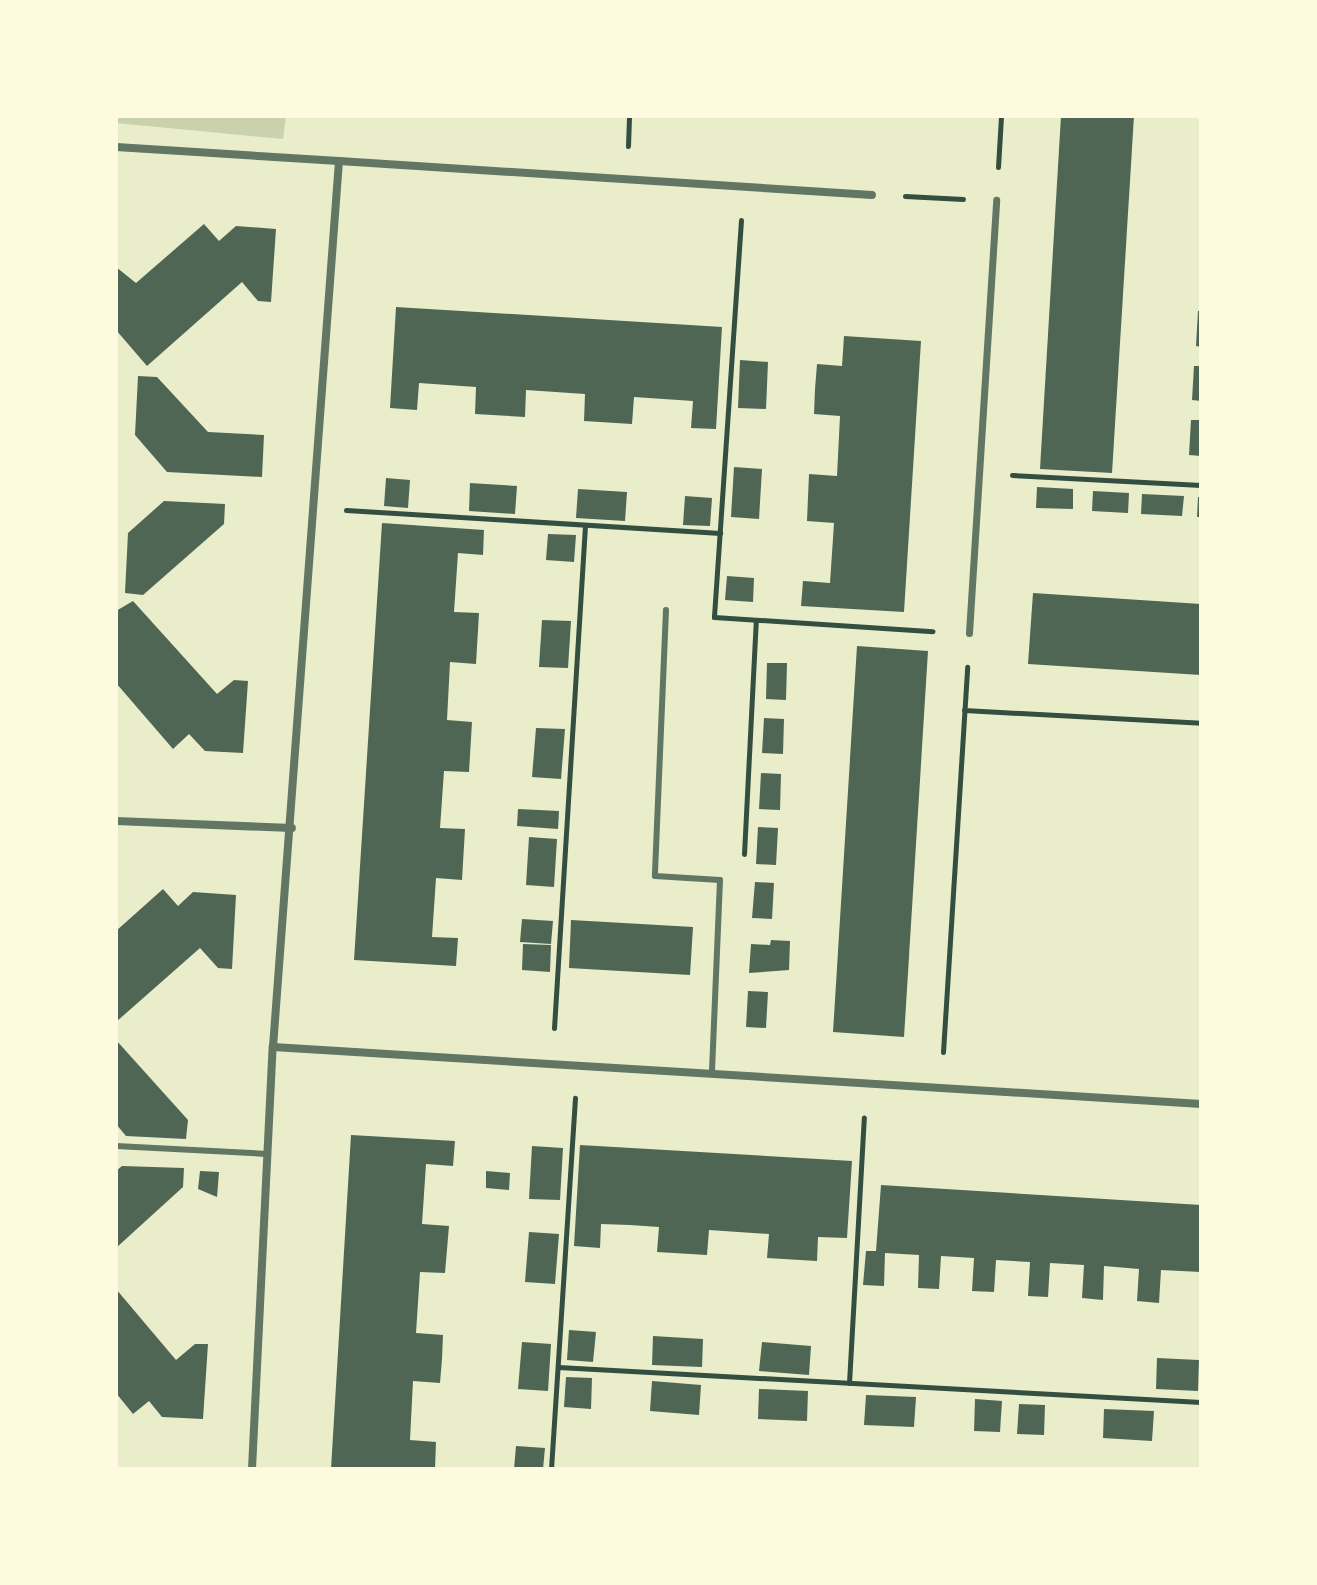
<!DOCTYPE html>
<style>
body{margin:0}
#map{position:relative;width:1317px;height:1585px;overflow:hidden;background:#e9edc9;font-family:Helvetica,sans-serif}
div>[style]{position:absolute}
.green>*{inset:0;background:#cad2ad}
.building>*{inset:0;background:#4f6655}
.path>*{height:5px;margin:-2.5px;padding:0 2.5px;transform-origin:2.5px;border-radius:2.5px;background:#344e41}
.service>*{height:6px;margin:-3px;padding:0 3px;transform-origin:3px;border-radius:3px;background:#617663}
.pedestrian>*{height:7px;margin:-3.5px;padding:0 3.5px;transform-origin:3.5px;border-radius:3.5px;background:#617663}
.minor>*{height:8px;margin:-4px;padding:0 4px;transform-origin:4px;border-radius:4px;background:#617663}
span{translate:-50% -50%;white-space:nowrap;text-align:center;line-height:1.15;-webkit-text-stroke:7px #fefae0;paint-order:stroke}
.frame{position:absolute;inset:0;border:118px solid #fefae0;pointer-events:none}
</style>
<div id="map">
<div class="green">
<i style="clip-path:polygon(116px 116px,286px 116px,283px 139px,116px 123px)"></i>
</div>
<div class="building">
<i style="clip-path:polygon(1061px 116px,1134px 116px,1112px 473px,1040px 469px)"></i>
<i style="clip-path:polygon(204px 224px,219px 241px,236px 226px,276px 229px,271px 302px,258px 301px,242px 282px,147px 366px,116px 330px,116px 267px,136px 283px)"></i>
<i style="clip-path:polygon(396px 307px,722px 327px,716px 429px,691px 428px,693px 401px,634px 397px,632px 424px,584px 421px,585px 394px,526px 390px,525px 417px,475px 414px,476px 387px,419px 383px,417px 410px,390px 408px)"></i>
<i style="clip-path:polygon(1198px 311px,1201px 311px,1201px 347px,1196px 346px)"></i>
<i style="clip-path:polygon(844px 336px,921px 341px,904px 612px,801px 606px,803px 581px,830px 583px,834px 523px,807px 521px,809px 474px,837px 476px,840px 416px,814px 414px,815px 389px,817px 364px,842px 366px)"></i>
<i style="clip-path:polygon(740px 360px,768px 362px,766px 409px,738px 408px)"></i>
<i style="clip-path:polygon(1194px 366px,1201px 366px,1201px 401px,1192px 400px)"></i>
<i style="clip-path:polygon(138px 376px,157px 377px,208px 432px,264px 435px,262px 477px,167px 472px,135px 435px)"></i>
<i style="clip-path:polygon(1191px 420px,1201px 420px,1201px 456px,1189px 455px)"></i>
<i style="clip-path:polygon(734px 467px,762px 469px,759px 519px,731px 517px)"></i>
<i style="clip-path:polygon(386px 478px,410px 480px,408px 508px,384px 506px)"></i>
<i style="clip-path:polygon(470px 483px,517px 486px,515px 514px,469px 511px)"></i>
<i style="clip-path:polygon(1037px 487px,1073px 489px,1073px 509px,1036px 508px)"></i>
<i style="clip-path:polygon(578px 489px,627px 492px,625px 521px,576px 518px)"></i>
<i style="clip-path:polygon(1093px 491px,1129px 493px,1128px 513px,1092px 511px)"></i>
<i style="clip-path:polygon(1142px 494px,1184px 496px,1182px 516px,1141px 514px)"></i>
<i style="clip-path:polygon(685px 496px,712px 498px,710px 526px,683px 525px)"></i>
<i style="clip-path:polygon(1198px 497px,1201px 497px,1201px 517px,1197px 517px)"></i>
<i style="clip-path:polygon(164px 501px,225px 504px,224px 524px,143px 595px,125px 593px,128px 533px)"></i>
<i style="clip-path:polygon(382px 523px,484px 530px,483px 555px,458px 553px,454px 612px,479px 613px,476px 664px,450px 662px,447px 720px,472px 722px,469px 772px,444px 771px,440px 828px,465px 829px,462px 880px,436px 878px,432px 937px,458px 938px,456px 966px,354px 960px)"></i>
<i style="clip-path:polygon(548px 534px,576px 535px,574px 562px,546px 560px)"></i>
<i style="clip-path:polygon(727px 576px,754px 578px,753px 602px,725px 600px)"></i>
<i style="clip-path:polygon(1033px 593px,1201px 604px,1201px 675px,1028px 664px)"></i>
<i style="clip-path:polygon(133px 601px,217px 694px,234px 680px,248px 681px,243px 753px,205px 751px,189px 734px,173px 749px,116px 683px,116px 611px)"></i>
<i style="clip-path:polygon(542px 620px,571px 621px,568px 668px,539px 667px)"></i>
<i style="clip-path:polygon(857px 646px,928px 651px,904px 1037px,833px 1032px)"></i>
<i style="clip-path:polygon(767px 663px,787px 663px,786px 700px,766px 699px)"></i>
<i style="clip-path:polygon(764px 718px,784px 719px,783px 754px,762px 753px)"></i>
<i style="clip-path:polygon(536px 728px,565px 729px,561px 779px,532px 777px)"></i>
<i style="clip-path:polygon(761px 773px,781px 774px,780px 810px,759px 809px)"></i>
<i style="clip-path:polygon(518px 809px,559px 811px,558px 829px,517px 826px)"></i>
<i style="clip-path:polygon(758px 827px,778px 828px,776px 865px,756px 864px)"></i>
<i style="clip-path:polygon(529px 837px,557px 839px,554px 887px,526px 885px)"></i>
<i style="clip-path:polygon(755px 882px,774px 883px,772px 919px,752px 918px)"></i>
<i style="clip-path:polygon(163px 889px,178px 906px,193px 892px,236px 895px,232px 969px,218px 968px,200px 948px,116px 1022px,116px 931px)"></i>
<i style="clip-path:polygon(522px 919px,553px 921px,551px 944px,520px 942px)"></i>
<i style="clip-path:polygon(571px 920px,693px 927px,690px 975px,569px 968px)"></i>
<i style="clip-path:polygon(771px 940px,790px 941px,789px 970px,749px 973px,751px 944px,770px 945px)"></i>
<i style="clip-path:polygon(523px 944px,551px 945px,550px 972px,522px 970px)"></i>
<i style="clip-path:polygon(748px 991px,768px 992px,766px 1028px,746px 1027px)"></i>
<i style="clip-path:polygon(116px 1040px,188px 1120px,186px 1139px,126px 1136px,116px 1124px)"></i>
<i style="clip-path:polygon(351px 1135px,455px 1141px,453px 1166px,426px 1164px,422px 1224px,449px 1226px,445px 1273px,420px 1272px,416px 1333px,443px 1335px,442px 1359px,440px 1383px,413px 1381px,410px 1440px,436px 1442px,435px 1469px,331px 1469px)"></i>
<i style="clip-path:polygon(580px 1145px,852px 1161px,847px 1238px,818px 1237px,817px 1261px,767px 1258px,769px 1234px,709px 1230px,707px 1255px,657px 1252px,659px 1227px,630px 1225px,601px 1224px,600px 1248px,574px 1246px)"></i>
<i style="clip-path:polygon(532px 1146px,563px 1148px,560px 1200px,529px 1199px)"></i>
<i style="clip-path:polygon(122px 1166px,184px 1168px,183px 1187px,116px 1248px,116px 1171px)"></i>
<i style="clip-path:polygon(200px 1171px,219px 1172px,217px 1197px,198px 1189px)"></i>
<i style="clip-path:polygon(486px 1171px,510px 1173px,509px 1190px,486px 1188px)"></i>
<i style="clip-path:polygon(881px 1185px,1201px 1205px,1201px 1272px,1161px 1270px,1159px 1303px,1137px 1301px,1139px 1269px,1104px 1266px,1103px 1300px,1082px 1298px,1084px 1265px,1050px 1263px,1048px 1297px,1028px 1296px,1030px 1262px,996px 1260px,994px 1292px,972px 1291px,974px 1258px,941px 1256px,939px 1289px,918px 1288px,919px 1255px,885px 1253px,884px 1286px,863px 1285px,866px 1251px,876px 1251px)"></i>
<i style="clip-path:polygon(529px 1232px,559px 1234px,555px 1284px,525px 1282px)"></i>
<i style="clip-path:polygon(116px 1289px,176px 1360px,195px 1344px,208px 1344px,203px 1419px,162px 1417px,149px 1401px,133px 1414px,116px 1393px)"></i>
<i style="clip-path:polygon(569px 1330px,596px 1332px,593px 1362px,567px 1360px)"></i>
<i style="clip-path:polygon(653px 1336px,703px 1339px,702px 1367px,652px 1365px)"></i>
<i style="clip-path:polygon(522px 1342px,551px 1344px,548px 1391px,518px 1389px)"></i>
<i style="clip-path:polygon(762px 1342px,811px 1346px,809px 1375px,759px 1371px)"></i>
<i style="clip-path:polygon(1157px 1358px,1199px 1360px,1198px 1391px,1156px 1389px)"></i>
<i style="clip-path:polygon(566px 1377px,592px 1378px,591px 1409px,564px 1407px)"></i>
<i style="clip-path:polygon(652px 1381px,701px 1385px,699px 1415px,650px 1411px)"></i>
<i style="clip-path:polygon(759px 1389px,808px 1391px,807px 1421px,758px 1419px)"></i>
<i style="clip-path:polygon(866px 1395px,916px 1397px,914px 1427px,864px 1425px)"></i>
<i style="clip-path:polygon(975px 1399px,1002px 1401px,1000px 1432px,974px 1431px)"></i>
<i style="clip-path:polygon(1019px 1404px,1045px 1405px,1044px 1435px,1017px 1434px)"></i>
<i style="clip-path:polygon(1104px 1409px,1154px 1411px,1152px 1441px,1103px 1438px)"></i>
<i style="clip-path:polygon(516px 1446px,545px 1448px,543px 1469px,514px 1469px)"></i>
</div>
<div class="path">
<i style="left:628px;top:146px;width:30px;rotate:-88deg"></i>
<i style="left:998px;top:167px;width:51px;rotate:-86.6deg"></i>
<i style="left:905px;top:196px;width:58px;rotate:3deg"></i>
<i style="left:741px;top:220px;width:398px;rotate:93.9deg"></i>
<i style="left:714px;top:617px;width:219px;rotate:3.7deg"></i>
<i style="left:1012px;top:475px;width:189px;rotate:3deg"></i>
<i style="left:346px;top:510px;width:375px;rotate:3.5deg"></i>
<i style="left:964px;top:710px;width:237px;rotate:3.1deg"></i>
<i style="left:744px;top:854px;width:234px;rotate:-87.1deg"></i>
<i style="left:554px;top:1028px;width:503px;rotate:-86.47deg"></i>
<i style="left:943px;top:1052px;width:386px;rotate:-86.4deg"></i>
<i style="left:558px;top:1367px;width:644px;rotate:3.12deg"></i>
<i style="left:849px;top:1383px;width:266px;rotate:-86.8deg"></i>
<i style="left:551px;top:1469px;width:372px;rotate:-86.3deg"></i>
</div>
<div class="service">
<i style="left:666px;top:610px;width:266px;rotate:92.4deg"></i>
<i style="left:655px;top:876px;width:65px;rotate:3.5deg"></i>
<i style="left:720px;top:880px;width:194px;rotate:92.4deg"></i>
<i style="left:116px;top:1146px;width:151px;rotate:3deg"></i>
</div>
<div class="pedestrian">
<i style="left:969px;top:633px;width:434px;rotate:-86.4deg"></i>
</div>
<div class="minor">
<i style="left:116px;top:147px;width:223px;rotate:3.6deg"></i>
<i style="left:116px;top:821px;width:176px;rotate:2.3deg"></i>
<i style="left:273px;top:1047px;width:930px;rotate:3.51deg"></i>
<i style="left:252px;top:1469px;width:423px;rotate:-87.2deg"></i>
<i style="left:273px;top:1047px;width:888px;rotate:-85.74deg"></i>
<i style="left:339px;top:161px;width:534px;rotate:3.65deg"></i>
</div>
<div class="frame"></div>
</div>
